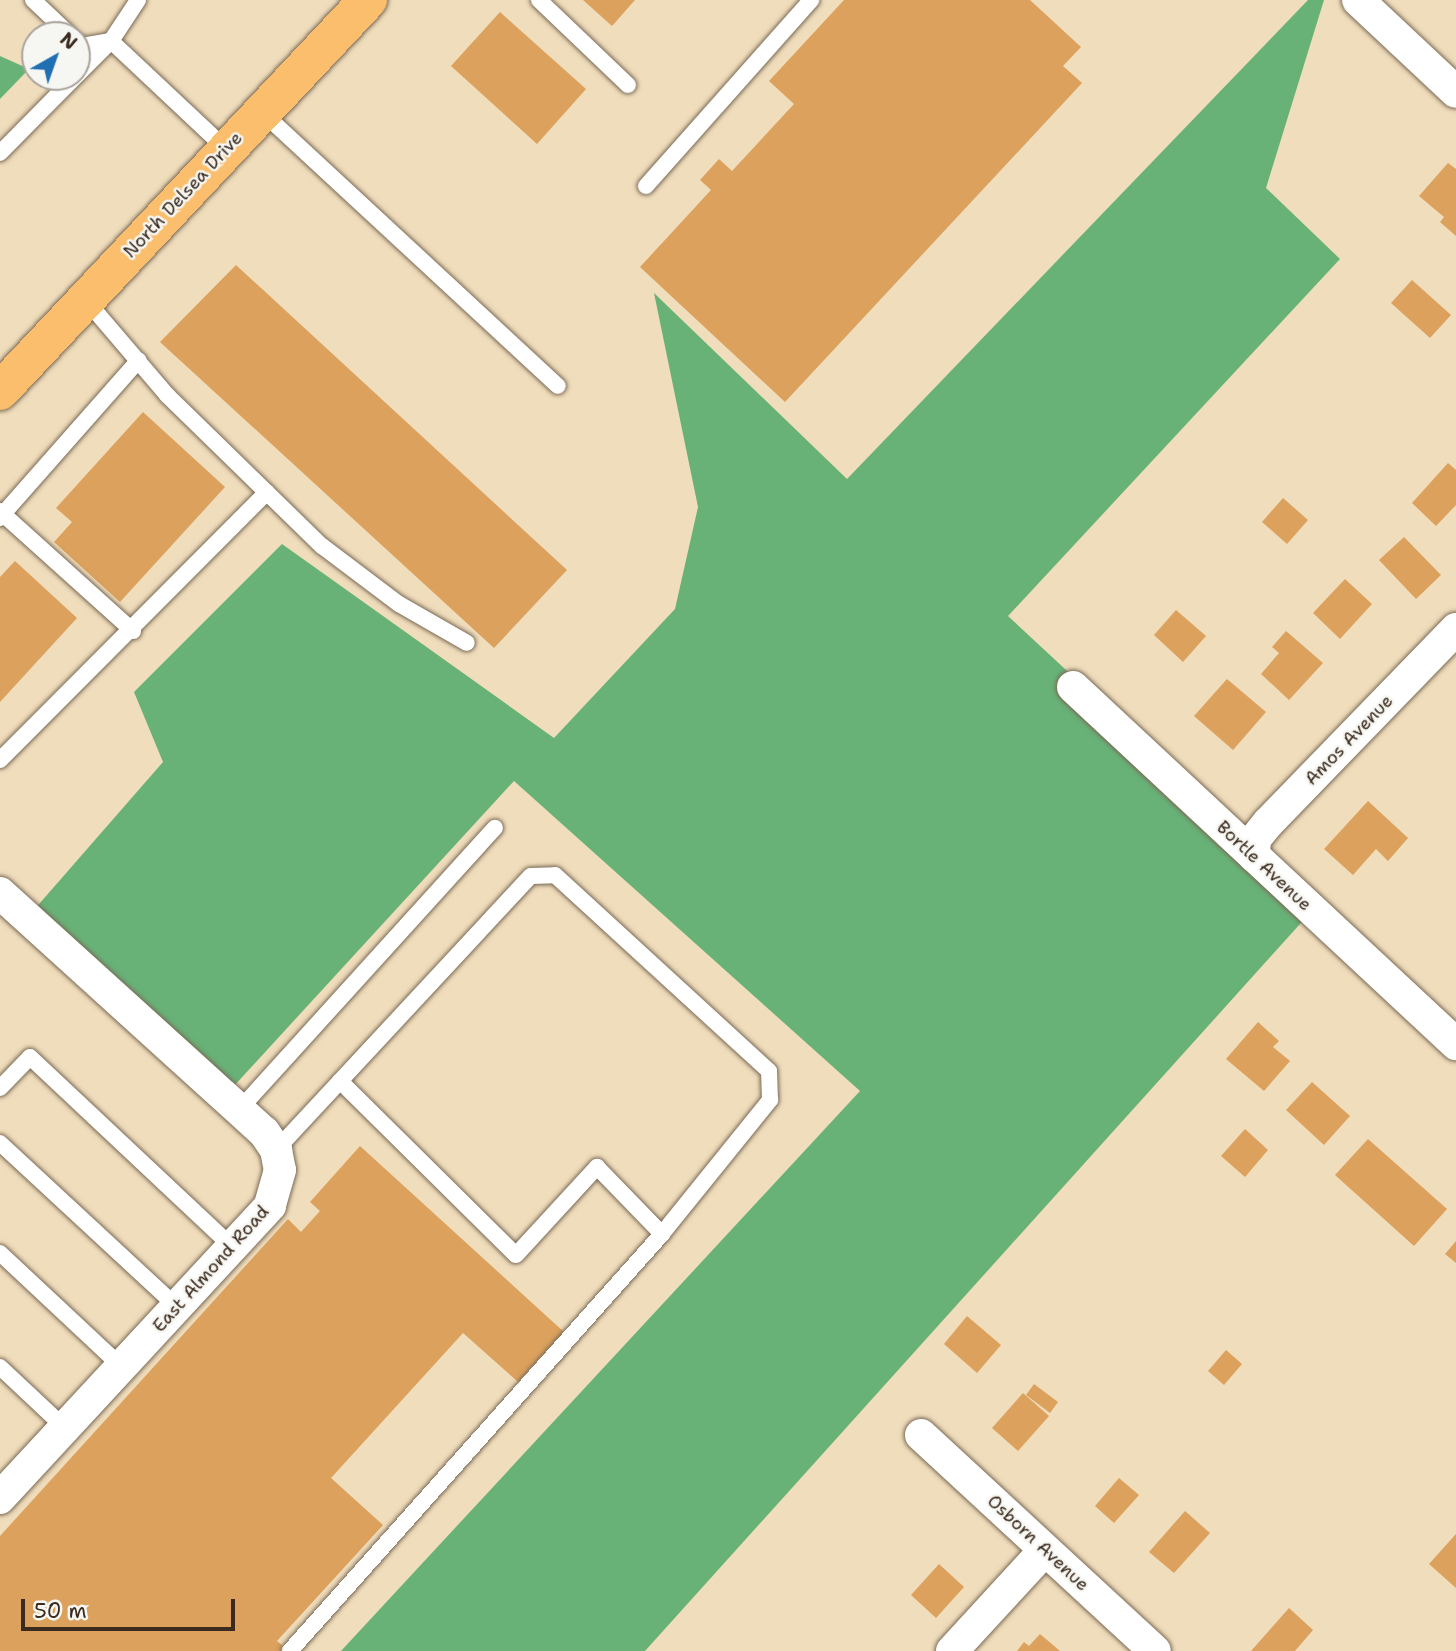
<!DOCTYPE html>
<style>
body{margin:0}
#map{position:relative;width:1456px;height:1651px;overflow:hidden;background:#f0ddbc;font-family:"Shantell Sans",sans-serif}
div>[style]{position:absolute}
.forest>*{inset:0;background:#68b278}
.building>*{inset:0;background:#dba15d}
.roads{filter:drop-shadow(0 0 2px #7a6955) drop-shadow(0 0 2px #7a6955)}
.lane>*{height:16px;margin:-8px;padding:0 8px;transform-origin:8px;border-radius:8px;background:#fff}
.street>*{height:32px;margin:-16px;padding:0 16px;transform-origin:16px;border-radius:16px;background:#fff}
.primary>*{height:38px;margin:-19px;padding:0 19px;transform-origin:19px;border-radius:19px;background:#fabe6d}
span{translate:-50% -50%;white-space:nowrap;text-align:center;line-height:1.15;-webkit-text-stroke:5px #f6f6f2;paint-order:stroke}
.street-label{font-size:18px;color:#3b2a1e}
.north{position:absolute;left:21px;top:21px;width:70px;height:70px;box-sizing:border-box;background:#f6f6f2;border:2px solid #aba49d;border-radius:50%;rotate:40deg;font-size:19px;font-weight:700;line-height:28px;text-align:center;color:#3b2a1e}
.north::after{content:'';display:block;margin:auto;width:24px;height:32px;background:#1f6fb2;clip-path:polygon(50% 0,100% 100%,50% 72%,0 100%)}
.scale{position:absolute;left:21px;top:1599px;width:214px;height:32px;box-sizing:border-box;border:4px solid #3b2a1e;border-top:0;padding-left:9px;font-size:21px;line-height:24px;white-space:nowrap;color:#3b2a1e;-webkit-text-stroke:5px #f6f6f2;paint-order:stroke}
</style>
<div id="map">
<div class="forest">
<i style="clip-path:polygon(1308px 0,1324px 0,1266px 188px,1340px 259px,1008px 616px,1318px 904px,645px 1651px,341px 1651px,860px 1091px,514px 781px,222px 1099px,26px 919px,163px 762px,134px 692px,282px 544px,554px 738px,675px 609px,698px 507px,654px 293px,847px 479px)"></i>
<i style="clip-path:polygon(0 56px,29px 69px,0 99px)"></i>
</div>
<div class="building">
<i style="clip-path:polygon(583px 0,635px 0,612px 26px)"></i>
<i style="clip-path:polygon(844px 0,1030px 0,1081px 47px,1063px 66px,1082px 83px,785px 402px,640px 267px,711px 190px,700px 180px,719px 159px,732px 171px,794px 104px,769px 81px)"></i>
<i style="clip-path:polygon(500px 12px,586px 89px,537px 144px,451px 66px)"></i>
<i style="clip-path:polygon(1448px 163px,1456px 169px,1456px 236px,1440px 222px,1444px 217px,1419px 196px)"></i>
<i style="clip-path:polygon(236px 265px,567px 570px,494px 648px,160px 342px)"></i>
<i style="clip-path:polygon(1412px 280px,1451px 315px,1430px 338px,1391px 303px)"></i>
<i style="clip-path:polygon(143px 412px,225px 487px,120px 602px,54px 542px,72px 522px,56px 508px)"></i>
<i style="clip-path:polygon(1448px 463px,1456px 470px,1456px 505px,1436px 526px,1412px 503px)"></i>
<i style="clip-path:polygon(1283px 498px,1308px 520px,1287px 544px,1262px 522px)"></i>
<i style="clip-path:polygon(1404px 537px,1441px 575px,1416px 599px,1379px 560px)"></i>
<i style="clip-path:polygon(15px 561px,77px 618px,0 702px,0 577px)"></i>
<i style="clip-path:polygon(1345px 579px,1372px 604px,1340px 639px,1313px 613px)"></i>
<i style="clip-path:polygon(1176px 610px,1206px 636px,1183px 662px,1154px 635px)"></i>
<i style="clip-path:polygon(1286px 631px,1323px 663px,1289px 700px,1261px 674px,1279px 653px,1272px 647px)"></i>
<i style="clip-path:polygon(1227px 679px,1266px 712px,1233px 750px,1194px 716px)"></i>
<i style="clip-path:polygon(1368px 801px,1408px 838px,1388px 861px,1376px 849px,1353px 875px,1324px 849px)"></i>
<i style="clip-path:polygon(1258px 1022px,1279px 1041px,1273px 1047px,1290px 1061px,1264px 1091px,1226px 1059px)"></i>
<i style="clip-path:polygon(1312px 1082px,1350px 1116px,1324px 1145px,1286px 1110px)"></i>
<i style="clip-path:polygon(1245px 1129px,1268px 1150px,1245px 1177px,1221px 1156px)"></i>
<i style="clip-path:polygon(1368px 1139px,1447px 1209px,1414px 1246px,1335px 1175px)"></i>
<i style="clip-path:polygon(360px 1146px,564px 1332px,518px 1382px,463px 1333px,331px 1478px,383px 1525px,277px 1641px,289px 1651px,0 1651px,0 1536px,288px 1219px,301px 1232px,320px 1211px,310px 1202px)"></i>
<i style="clip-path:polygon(1456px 1241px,1456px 1263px,1445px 1254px)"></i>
<i style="clip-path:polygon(967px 1316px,1001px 1345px,977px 1373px,944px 1344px)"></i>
<i style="clip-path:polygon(1226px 1350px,1242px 1364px,1224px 1385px,1208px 1371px)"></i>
<i style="clip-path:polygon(1034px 1384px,1058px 1402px,1050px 1413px,1026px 1395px)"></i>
<i style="clip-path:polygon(1023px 1393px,1049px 1416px,1018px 1451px,992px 1428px)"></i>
<i style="clip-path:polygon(1119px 1478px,1139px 1495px,1114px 1523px,1095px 1506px)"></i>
<i style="clip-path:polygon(1185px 1511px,1210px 1533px,1174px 1573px,1149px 1552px)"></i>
<i style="clip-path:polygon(1456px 1534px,1456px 1588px,1429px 1564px)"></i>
<i style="clip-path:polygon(939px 1564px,964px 1587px,936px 1618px,911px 1595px)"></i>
<i style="clip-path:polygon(1289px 1608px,1313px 1630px,1295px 1651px,1251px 1651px)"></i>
<i style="clip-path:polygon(1040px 1634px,1060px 1651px,1017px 1651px,1024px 1642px,1029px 1646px)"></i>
</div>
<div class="roads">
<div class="lane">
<i style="left:33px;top:0;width:51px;rotate:43.4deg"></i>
<i style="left:539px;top:0;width:123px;rotate:43.7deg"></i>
<i style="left:77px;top:41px;width:7px;rotate:45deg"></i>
<i style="left:82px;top:46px;width:29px;rotate:-10deg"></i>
<i style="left:111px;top:41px;width:49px;rotate:-56.6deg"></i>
<i style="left:77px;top:75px;width:48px;rotate:-45deg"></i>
<i style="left:111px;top:41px;width:158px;rotate:43.2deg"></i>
<i style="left:262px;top:112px;width:403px;rotate:42.8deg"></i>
<i style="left:0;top:153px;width:107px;rotate:-45.4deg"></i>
<i style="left:646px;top:186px;width:249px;rotate:-48.4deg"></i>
<i style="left:85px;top:299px;width:126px;rotate:49.5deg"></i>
<i style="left:167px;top:395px;width:216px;rotate:44.3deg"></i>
<i style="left:322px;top:546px;width:96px;rotate:37deg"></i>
<i style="left:399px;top:604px;width:78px;rotate:29.8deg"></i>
<i style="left:0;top:511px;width:4px;rotate:45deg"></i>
<i style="left:3px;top:514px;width:205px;rotate:-48.6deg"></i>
<i style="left:0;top:518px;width:5px;rotate:-53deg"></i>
<i style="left:3px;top:514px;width:175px;rotate:42deg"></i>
<i style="left:0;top:760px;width:378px;rotate:-45.1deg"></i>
<i style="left:340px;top:1081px;width:247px;rotate:44.7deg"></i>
<i style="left:516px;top:1255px;width:120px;rotate:-47.4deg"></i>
<i style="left:597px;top:1167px;width:93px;rotate:45.9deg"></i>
<i style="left:0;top:1088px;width:43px;rotate:-45.9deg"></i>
<i style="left:30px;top:1057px;width:277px;rotate:43.2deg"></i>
<i style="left:239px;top:1110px;width:381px;rotate:-47.8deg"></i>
<i style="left:0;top:1143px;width:241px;rotate:42.8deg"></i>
<i style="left:276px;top:1150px;width:374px;rotate:-47.1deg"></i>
<i style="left:531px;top:876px;width:24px;rotate:-2deg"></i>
<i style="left:555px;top:875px;width:290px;rotate:42.5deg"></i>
<i style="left:769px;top:1071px;width:29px;rotate:88deg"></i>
<i style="left:770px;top:1100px;width:172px;rotate:128.9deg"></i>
<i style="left:662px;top:1234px;width:559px;rotate:131.74deg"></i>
<i style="left:0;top:1253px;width:167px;rotate:43.1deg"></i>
<i style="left:0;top:1367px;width:89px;rotate:43.2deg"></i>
</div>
<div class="street">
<i style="left:1358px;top:0;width:134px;rotate:43.2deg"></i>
<i style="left:1073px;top:687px;width:524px;rotate:42.99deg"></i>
<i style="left:1254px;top:856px;width:17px;rotate:-87deg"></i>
<i style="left:1255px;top:839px;width:21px;rotate:-51deg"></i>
<i style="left:1268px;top:823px;width:270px;rotate:-45.9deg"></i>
<i style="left:0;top:893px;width:356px;rotate:42.2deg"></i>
<i style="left:264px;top:1132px;width:22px;rotate:56deg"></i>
<i style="left:276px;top:1150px;width:20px;rotate:79deg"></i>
<i style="left:280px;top:1170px;width:37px;rotate:106deg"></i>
<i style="left:270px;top:1206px;width:398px;rotate:132.8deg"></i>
<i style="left:921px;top:1435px;width:318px;rotate:42.7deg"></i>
<i style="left:952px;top:1651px;width:137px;rotate:-47.4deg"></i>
</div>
<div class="primary">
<i style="left:0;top:391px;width:537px;rotate:-46.74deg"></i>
</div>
</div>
<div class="street-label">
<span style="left:183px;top:195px;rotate:-47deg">North Delsea Drive</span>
<span style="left:1349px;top:740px;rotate:-46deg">Amos Avenue</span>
<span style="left:1264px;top:866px;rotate:43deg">Bortle Avenue</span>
<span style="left:211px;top:1269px;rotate:-48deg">East Almond Road</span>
<span style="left:1038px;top:1543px;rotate:43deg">Osborn Avenue</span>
</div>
<div class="north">N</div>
<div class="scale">50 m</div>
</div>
